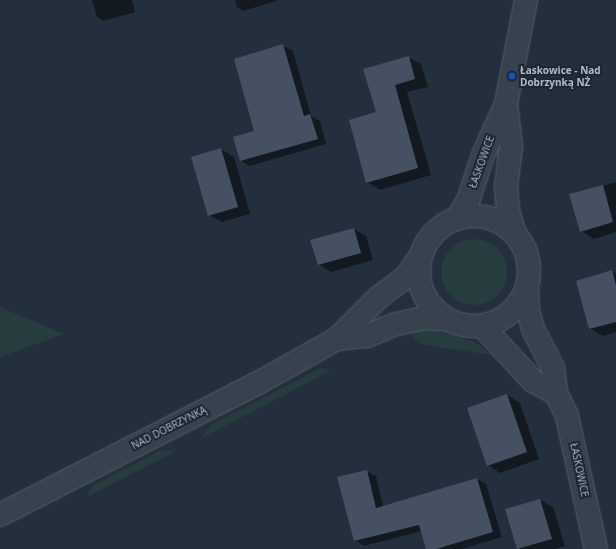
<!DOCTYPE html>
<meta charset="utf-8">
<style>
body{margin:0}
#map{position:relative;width:616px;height:549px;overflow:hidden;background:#242f3e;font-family:"Open Sans",sans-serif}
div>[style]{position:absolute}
.green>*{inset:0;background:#263c3f}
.round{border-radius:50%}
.shadow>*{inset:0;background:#0007}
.building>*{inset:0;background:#455162}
.roads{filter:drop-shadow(0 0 1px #565f6c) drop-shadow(0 0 1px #565f6c)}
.minor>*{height:22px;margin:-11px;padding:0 11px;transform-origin:11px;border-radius:11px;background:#38414e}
.minor>.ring{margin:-11px;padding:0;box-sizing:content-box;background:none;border:22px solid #38414e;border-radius:50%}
.dots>*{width:11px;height:11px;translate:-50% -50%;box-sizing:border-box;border:2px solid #1d2633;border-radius:50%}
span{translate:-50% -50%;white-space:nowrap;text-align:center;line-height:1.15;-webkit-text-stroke:4px #1d2633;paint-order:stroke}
.poi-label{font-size:10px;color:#b4bcc9;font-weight:700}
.left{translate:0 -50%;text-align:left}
.street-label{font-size:10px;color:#b4bcc9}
</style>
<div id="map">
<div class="green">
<i class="round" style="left:441px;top:239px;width:66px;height:66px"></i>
<i style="clip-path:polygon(0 307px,64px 334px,0 357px)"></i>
<i style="clip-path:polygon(417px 329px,434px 330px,475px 342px,491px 355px,421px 344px,415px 340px,411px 331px)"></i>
<i style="clip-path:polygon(321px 368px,330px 371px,200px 439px,212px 424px)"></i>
<i style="clip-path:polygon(178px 450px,87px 497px,92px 486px,159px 451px)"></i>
</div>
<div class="shadow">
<i style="clip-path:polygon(92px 0,132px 0,135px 12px,103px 21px,97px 17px)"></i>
<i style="clip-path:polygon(235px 0,279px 0,243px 11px,237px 7px)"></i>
<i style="clip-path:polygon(283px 46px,293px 51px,311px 116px,320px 121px,326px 144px,250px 166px,241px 161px,255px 131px)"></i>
<i style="clip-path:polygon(408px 57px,421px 64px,428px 87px,407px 92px,431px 175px,380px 190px,367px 182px,377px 113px)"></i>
<i style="clip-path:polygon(221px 149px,234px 157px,250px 214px,222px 222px,209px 215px)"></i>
<i style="clip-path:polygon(616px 182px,616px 232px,594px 239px,581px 231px,570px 195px)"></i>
<i style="clip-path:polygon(354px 229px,366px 236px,373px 260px,331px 272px,318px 264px)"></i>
<i style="clip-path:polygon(612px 271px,616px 274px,616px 332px,603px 336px,590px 329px)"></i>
<i style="clip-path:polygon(507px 395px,520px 403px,539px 459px,500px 473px,488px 465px)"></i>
<i style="clip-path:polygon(367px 471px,376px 476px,383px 506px,477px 479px,486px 484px,502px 537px,462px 549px,427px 549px,422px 531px,364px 546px,355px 540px)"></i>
<i style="clip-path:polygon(540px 500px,553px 507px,565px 546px,555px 549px,518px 549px,507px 509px)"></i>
</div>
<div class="building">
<i style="clip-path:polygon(283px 44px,304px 116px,310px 114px,318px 139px,240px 161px,233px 137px,254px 131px,234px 59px)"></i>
<i style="clip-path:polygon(409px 56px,415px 79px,395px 85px,418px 168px,366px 183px,349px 120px,376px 112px,363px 69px)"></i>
<i style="clip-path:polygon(221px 148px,238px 207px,208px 216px,191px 157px)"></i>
<i style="clip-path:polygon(603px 185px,613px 222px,580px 232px,569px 194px)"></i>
<i style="clip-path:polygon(354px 228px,361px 253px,318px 265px,310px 240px)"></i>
<i style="clip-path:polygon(612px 270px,616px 285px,616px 322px,589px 329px,576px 281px)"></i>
<i style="clip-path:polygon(507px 394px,527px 452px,487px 466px,467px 408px)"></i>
<i style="clip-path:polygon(367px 470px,376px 508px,477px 478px,493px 532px,436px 549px,426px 549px,419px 525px,354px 541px,337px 477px)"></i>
<i style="clip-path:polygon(540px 499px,552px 539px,517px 549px,505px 509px)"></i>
</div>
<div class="roads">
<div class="minor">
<i style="left:506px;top:104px;width:42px;rotate:83.2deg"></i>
<i style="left:511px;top:146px;width:41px;rotate:97deg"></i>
<i style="left:506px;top:187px;width:24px;rotate:85deg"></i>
<i style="left:508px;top:211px;width:24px;rotate:73deg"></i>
<i class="ring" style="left:419px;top:216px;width:88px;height:88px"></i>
<i style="left:457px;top:219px;width:21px;rotate:-59deg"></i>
<i style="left:468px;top:201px;width:48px;rotate:-71.9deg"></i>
<i style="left:483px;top:155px;width:56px;rotate:-65.7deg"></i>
<i style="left:506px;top:104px;width:106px;rotate:-79.1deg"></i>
<i style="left:527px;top:288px;width:23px;rotate:88deg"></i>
<i style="left:528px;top:311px;width:19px;rotate:74deg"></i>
<i style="left:533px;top:329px;width:44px;rotate:62.9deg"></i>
<i style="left:553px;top:368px;width:25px;rotate:83deg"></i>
<i style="left:556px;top:393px;width:25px;rotate:64deg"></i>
<i style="left:567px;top:416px;width:136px;rotate:77.7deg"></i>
<i style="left:482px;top:326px;width:75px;rotate:47.2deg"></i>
<i style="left:533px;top:381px;width:26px;rotate:28deg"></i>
<i style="left:337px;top:339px;width:30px;rotate:-6deg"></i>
<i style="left:367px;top:336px;width:28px;rotate:-23deg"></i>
<i style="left:393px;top:325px;width:31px;rotate:-13deg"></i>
<i style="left:423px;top:318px;width:22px;rotate:3deg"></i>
<i style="left:0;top:515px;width:290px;rotate:-27.1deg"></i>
<i style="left:258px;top:383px;width:90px;rotate:-29.1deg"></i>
<i style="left:337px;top:339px;width:58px;rotate:-45deg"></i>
<i style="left:378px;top:298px;width:36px;rotate:-37deg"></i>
<i style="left:407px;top:276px;width:25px;rotate:-56deg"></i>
</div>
</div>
<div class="dots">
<i style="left:512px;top:76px;background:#1a4fb4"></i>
</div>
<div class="poi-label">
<span class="left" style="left:520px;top:76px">Łaskowice - Nad<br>Dobrzynką NŻ</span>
</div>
<div class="street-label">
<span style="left:482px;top:162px;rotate:-70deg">ŁASKOWICE</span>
<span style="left:169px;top:428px;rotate:-27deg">NAD DOBRZYNKĄ</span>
<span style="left:579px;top:470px;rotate:78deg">ŁASKOWICE</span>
</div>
</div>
